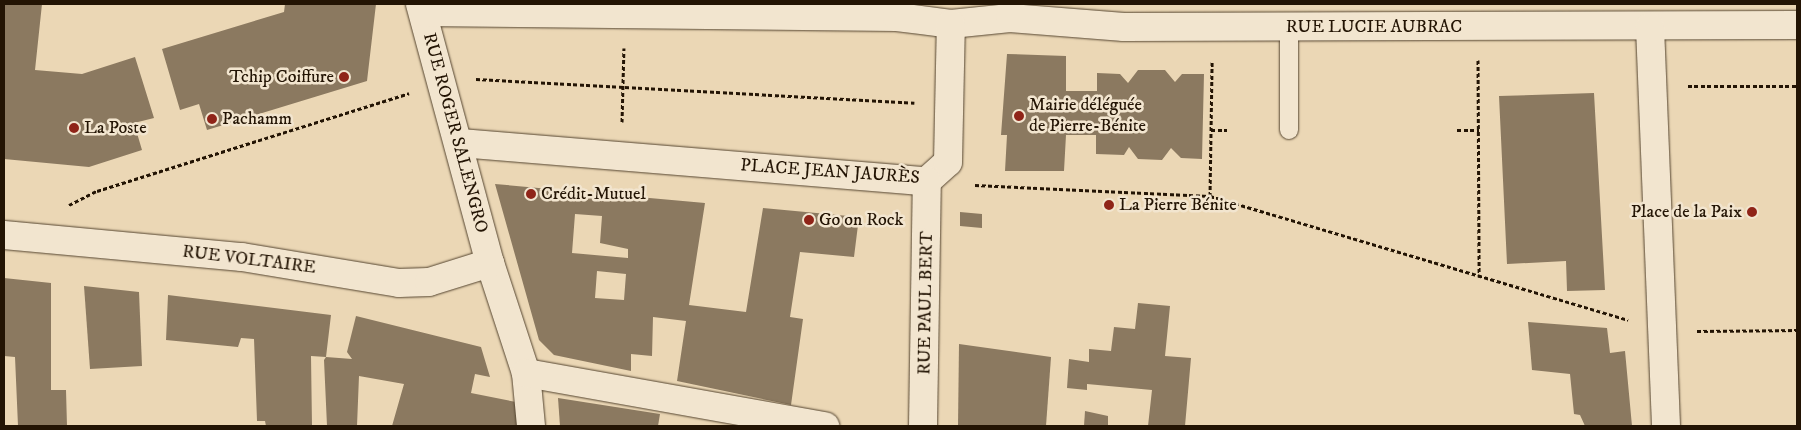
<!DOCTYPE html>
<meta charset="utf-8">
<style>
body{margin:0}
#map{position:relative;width:1801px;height:430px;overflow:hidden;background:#ebd7b5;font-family:"IM FELL DW Pica",serif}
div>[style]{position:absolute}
.building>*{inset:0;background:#8b7960}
.path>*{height:3px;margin-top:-1.5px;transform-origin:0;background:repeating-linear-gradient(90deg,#231404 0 4px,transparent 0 6.5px)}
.roads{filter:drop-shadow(0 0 1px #554530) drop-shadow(0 0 1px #554530)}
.lane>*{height:18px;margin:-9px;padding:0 9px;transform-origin:9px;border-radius:9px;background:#f2e5cf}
.street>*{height:28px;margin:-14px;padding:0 14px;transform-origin:14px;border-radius:14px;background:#f2e5cf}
.dots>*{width:14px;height:14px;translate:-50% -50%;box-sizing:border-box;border:2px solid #f2e5cf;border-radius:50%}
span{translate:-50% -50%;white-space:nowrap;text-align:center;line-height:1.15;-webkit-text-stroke:5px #f2e5cf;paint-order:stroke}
.street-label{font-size:18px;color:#231404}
.poi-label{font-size:18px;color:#231404}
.right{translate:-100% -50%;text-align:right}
.left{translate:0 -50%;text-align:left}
.frame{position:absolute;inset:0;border:5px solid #231404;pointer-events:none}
</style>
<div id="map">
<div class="building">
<i style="clip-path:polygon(4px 4px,42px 4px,35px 70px,82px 74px,135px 57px,154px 118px,134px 123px,142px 150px,89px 167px,4px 159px)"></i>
<i style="clip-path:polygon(285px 4px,376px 4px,367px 81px,207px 130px,199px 104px,180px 110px,162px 49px,284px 12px)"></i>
<i style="clip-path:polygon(1007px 54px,1066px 56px,1066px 91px,1097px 91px,1097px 73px,1120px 74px,1128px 83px,1138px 70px,1165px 70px,1175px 82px,1182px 74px,1204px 74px,1202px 159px,1181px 158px,1171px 148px,1162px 160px,1138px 159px,1129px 147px,1124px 155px,1096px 154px,1096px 135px,1066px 135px,1064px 171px,1005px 171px,1007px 135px,1001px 135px)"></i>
<i style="clip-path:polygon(1594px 93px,1605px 290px,1567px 291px,1566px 261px,1507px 264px,1499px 96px)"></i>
<i style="clip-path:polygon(evenodd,495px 184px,705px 203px,689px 305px,746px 312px,763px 208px,859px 217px,854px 257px,800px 252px,790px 317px,803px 319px,791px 405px,677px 381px,686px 321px,653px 317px,652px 356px,631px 354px,631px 371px,554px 355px,539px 340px,495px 184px,575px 214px,602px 216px,600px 243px,628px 249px,628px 258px,572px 253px,575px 214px,495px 184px,597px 271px,626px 274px,624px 300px,595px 298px,597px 271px)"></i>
<i style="clip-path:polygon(960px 212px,982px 214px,982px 228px,960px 226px)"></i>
<i style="clip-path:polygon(4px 278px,51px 283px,51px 390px,66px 390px,67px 426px,18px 426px,15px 357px,4px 356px)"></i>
<i style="clip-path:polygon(84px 286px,139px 292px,142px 366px,90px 369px)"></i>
<i style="clip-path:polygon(168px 295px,331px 315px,326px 357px,311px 356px,312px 426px,266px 426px,265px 421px,257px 421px,254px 339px,241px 338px,238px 347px,166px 340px)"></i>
<i style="clip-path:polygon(1138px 303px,1170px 306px,1165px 356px,1191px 358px,1185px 426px,1148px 426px,1152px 390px,1087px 384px,1087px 390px,1067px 388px,1069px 359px,1089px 362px,1089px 349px,1111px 351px,1114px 327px,1135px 329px)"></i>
<i style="clip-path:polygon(356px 316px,481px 347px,490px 377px,475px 374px,471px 393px,516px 402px,518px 426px,392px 426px,404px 384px,359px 376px,357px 426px,327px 426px,324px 360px,326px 357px,352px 359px,347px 352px)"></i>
<i style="clip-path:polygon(1528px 322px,1607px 328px,1610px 353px,1625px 351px,1632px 426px,1585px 426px,1580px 415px,1574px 414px,1570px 374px,1532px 370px)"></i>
<i style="clip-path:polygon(959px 344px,1051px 357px,1046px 426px,958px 426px)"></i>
<i style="clip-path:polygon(558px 398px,660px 414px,658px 426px,560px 426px)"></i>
<i style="clip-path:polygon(1085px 411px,1108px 416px,1108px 426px,1084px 426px)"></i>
</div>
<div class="path">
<i style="left:1478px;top:60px;width:217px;rotate:89.7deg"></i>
<i style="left:476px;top:79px;width:439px;rotate:3.1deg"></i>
<i style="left:1688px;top:86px;width:109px"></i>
<i style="left:622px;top:122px;width:74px;rotate:-88.5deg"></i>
<i style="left:1211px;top:130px;width:16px"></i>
<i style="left:1457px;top:130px;width:22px"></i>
<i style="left:975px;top:185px;width:235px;rotate:2.7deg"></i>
<i style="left:1210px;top:196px;width:436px;rotate:16.5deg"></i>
<i style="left:1210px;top:196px;width:134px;rotate:-89.1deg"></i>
<i style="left:69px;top:205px;width:31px;rotate:-27deg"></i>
<i style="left:97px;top:191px;width:327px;rotate:-17.4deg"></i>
<i style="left:1697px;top:331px;width:100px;rotate:-0.6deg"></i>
</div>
<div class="roads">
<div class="lane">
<i style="left:1289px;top:130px;width:103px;rotate:-90deg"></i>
</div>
<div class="street">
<i style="left:420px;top:4px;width:268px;rotate:74.9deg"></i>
<i style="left:490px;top:263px;width:116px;rotate:71.9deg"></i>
<i style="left:526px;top:373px;width:53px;rotate:84.6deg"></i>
<i style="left:423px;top:12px;width:474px;rotate:0.6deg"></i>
<i style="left:897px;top:17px;width:54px;rotate:7.4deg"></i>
<i style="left:951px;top:24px;width:59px;rotate:-5.8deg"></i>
<i style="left:1010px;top:18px;width:114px;rotate:4.5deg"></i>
<i style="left:1124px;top:27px;width:673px;rotate:-0.17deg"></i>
<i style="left:1650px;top:27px;width:399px;rotate:87.7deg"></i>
<i style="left:460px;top:143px;width:469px;rotate:4.7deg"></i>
<i style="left:927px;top:181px;width:28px;rotate:-42deg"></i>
<i style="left:948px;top:162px;width:138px;rotate:-88.8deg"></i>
<i style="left:4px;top:235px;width:239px;rotate:5.3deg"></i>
<i style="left:242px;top:257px;width:159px;rotate:9.4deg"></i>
<i style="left:399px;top:283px;width:30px;rotate:-2deg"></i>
<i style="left:429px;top:282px;width:64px;rotate:-17.3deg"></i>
<i style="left:526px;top:373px;width:304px;rotate:10.1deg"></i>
<i style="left:923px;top:426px;width:245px;rotate:-89.1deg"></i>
</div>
</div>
<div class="dots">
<i style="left:344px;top:77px;background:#8f2418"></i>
<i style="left:1019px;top:116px;background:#8f2418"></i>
<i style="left:212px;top:119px;background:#8f2418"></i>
<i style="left:74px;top:128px;background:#8f2418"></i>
<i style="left:531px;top:194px;background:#8f2418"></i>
<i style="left:1109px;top:205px;background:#8f2418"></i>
<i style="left:1752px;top:212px;background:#8f2418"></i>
<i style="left:809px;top:220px;background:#8f2418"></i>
</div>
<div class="street-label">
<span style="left:1374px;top:27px">RUE LUCIE AUBRAC</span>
<span style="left:455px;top:133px;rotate:75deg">RUE ROGER SALENGRO</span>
<span style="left:830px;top:172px;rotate:4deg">PLACE JEAN JAURÈS</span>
<span style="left:249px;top:260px;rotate:7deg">RUE VOLTAIRE</span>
<span style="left:926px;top:303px;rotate:-89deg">RUE PAUL BERT</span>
</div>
<div class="poi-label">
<span class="right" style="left:334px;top:77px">Tchip Coiffure</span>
<span class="left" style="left:1029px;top:116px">Mairie déléguée<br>de Pierre-Bénite</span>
<span class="left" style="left:222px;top:119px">Pachamm</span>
<span class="left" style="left:84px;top:128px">La Poste</span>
<span class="left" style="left:541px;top:194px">Crédit-Mutuel</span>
<span class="left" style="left:1119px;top:205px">La Pierre Bénite</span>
<span class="right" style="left:1742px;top:212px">Place de la Paix</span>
<span class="left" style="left:819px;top:220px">Go on Rock</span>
</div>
<div class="frame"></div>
</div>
